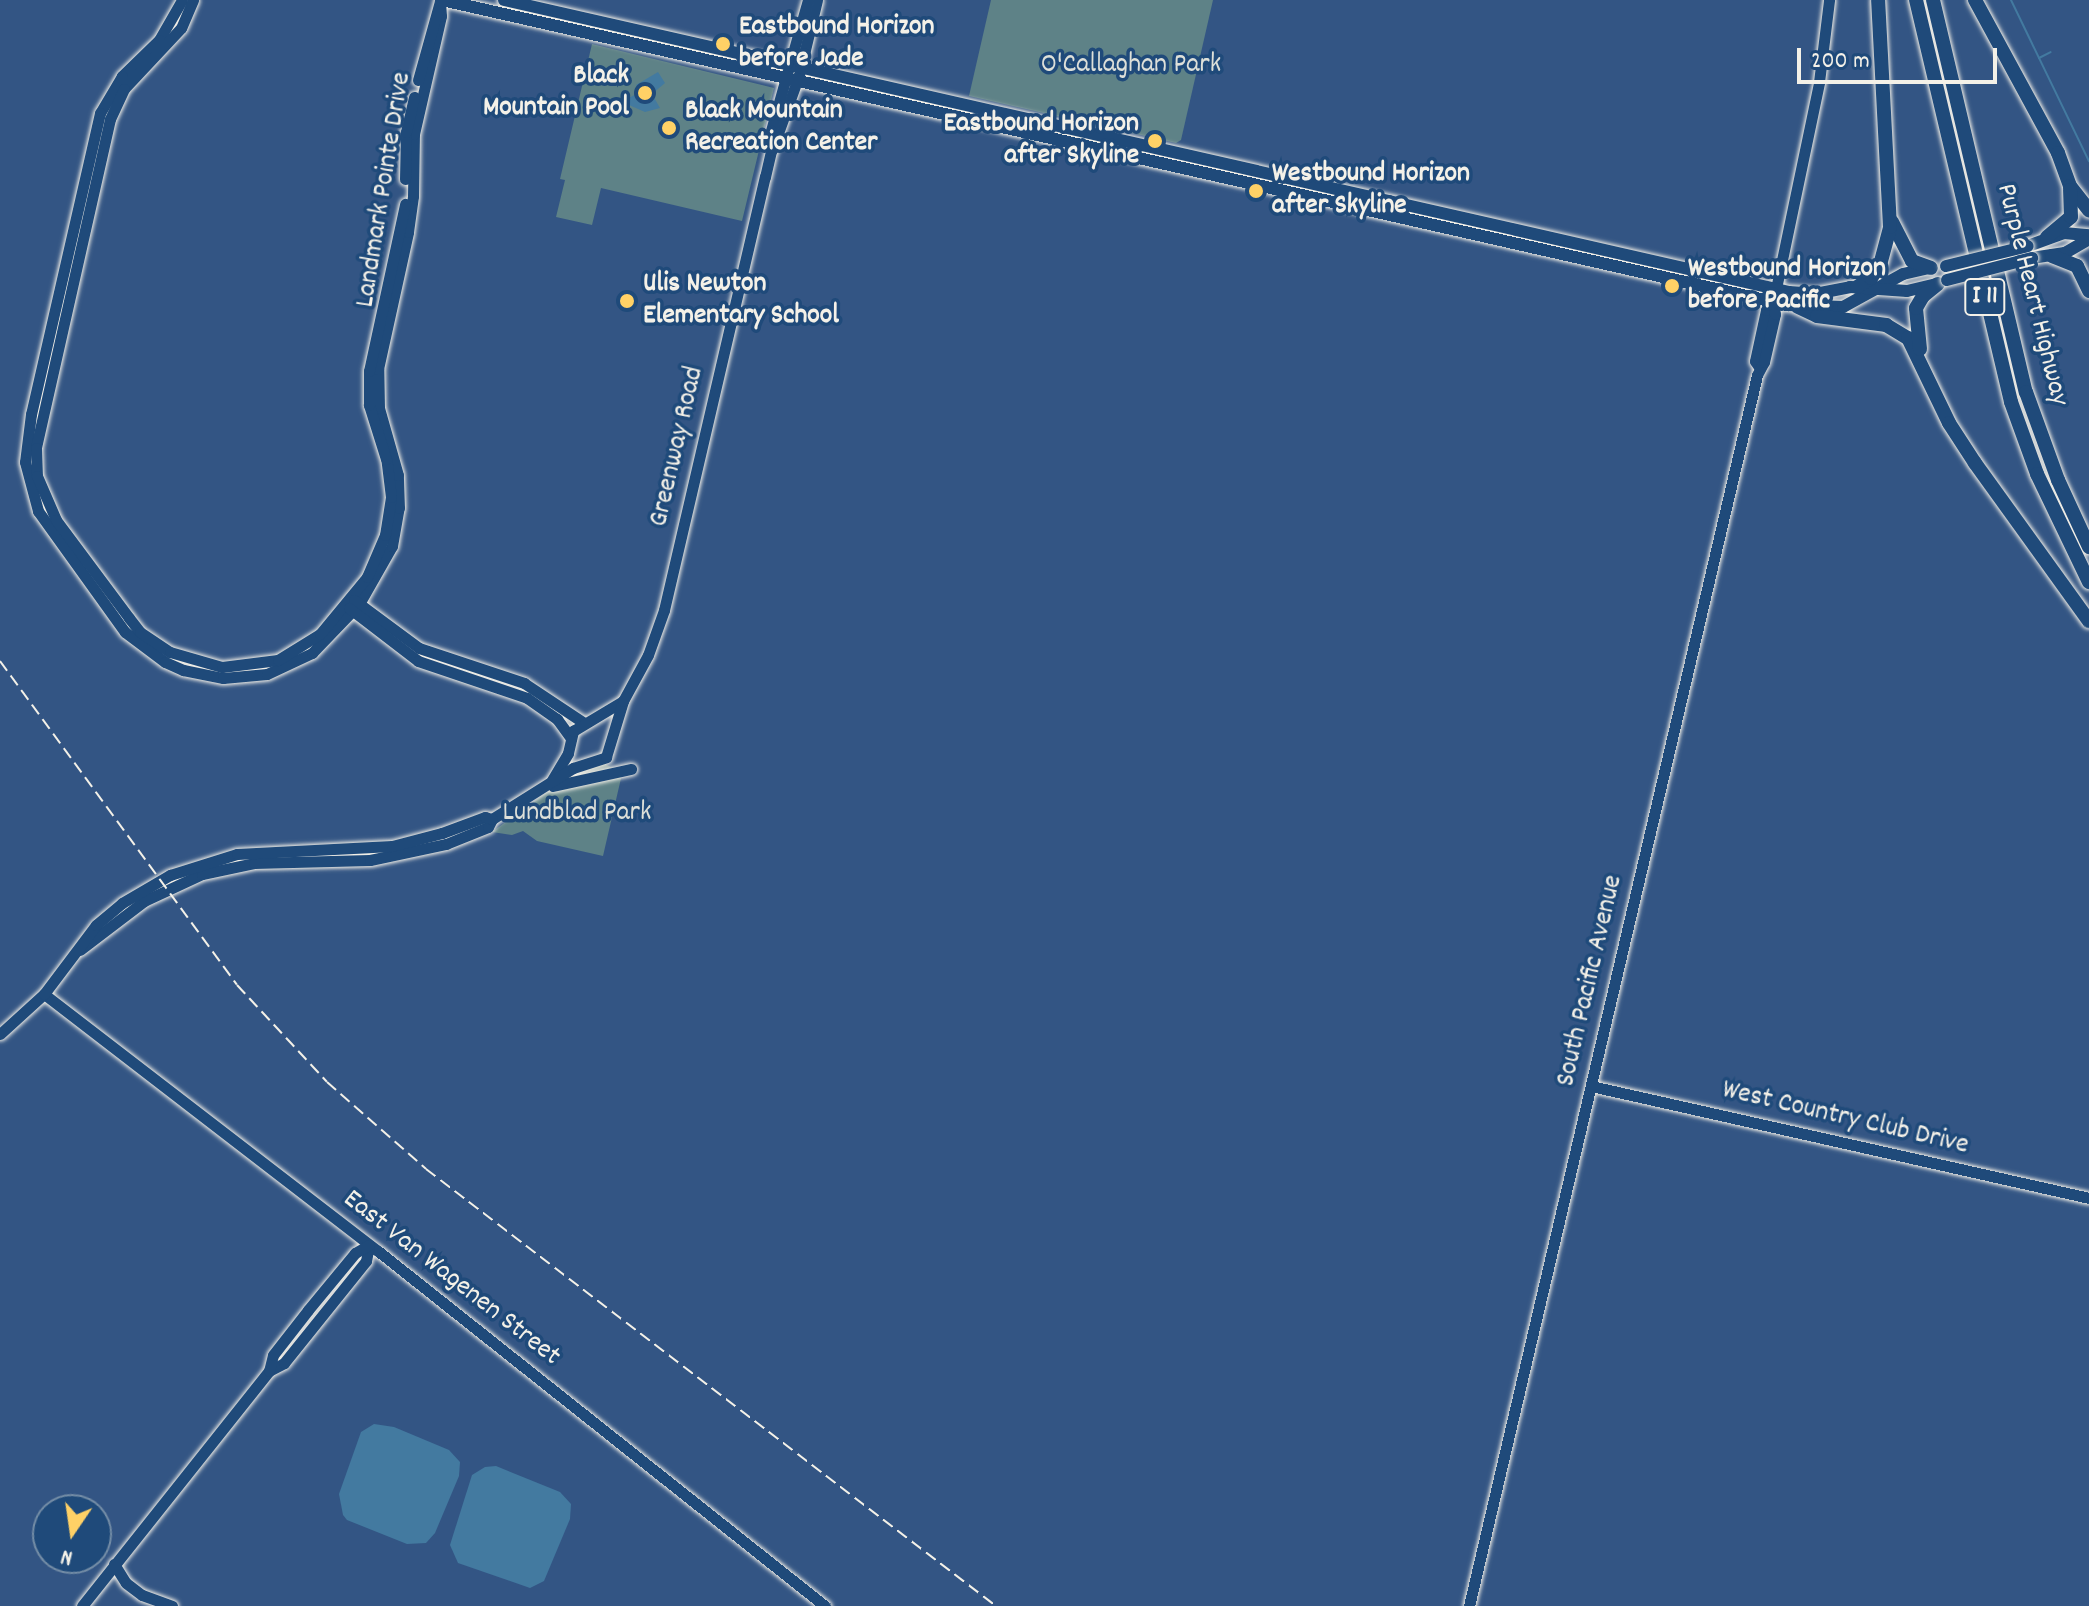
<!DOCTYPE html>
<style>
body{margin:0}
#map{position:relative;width:2089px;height:1606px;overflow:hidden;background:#335584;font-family:Dekko,sans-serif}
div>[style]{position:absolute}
.green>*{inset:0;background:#5e8287}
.water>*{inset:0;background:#437aa0}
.stream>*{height:2px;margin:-1px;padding:0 1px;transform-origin:1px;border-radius:1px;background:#437aa0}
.roads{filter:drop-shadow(0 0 2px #f4f1e8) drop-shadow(0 0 2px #f4f1e8)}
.secondary>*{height:11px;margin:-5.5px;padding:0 5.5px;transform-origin:5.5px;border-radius:5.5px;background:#1f4a7a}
.primary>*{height:12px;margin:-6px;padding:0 6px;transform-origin:6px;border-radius:6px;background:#1f4a7a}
.highway>*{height:14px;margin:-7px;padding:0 7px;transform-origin:7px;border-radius:7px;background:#1f4a7a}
.rail>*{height:2px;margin-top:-1px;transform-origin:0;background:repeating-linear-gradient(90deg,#f4f1e8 0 12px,transparent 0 18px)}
.bridges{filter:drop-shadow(0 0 2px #f4f1e8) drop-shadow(0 0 2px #f4f1e8)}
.primary-bridge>*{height:12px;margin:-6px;padding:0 6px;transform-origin:6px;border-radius:6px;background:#1f4a7a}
.dots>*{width:22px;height:22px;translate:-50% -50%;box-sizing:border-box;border:4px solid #1f4a7a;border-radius:50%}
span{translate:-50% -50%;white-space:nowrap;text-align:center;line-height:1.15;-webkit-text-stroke:7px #1f4a7a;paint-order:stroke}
.shield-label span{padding:2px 6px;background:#1f4a7a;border:2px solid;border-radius:6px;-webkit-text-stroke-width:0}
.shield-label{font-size:26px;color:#f4f1e8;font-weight:700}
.poi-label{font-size:28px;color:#f4f1e8;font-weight:700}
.left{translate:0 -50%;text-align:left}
.right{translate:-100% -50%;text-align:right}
.park-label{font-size:28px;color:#dee0d9}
.street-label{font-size:28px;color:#f4f1e8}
.north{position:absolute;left:32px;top:1494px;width:80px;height:80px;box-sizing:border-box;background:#1f4a7a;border:2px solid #748da6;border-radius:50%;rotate:193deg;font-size:22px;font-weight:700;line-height:32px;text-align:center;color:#f4f1e8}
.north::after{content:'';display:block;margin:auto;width:28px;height:36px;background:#ffd166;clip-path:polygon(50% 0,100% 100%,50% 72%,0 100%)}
.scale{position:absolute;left:1797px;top:48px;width:200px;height:36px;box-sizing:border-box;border:4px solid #f4f1e8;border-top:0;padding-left:10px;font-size:24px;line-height:28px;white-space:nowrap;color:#f4f1e8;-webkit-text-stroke:6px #1f4a7a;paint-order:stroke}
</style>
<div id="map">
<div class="green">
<i style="clip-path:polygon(991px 0,1213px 0,1181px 140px,1176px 143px,969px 96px)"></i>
<i style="clip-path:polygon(592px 44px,774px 88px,742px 221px,601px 188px,592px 225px,556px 217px,565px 180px,560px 179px)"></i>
<i style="clip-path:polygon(594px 757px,622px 774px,603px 856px,537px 841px,523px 831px,512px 835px,492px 832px)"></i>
</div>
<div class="water">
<i style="clip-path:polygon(658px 72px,665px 83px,652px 94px,660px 108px,645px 112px,629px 105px,625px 100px,640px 92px,636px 85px)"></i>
<i style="clip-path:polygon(374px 1424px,394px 1427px,449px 1450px,460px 1462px,459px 1476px,435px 1533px,426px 1543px,407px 1544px,347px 1520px,343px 1515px,339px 1494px,361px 1432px)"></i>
<i style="clip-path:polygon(496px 1466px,560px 1492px,571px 1504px,570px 1519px,544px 1581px,530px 1588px,458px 1563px,450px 1545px,472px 1475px,485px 1467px)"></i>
</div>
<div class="stream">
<i style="left:2011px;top:0;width:179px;rotate:64.2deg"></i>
<i style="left:2039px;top:58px;width:13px;rotate:-27deg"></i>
</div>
<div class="roads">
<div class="secondary">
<i style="left:182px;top:0;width:46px;rotate:119.9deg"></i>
<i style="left:159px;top:40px;width:52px;rotate:135.8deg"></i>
<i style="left:122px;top:76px;width:43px;rotate:120.7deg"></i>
<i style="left:100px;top:113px;width:309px;rotate:102.9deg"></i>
<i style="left:31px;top:414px;width:48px;rotate:97.1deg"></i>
<i style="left:25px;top:462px;width:51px;rotate:75.1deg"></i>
<i style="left:38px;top:511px;width:149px;rotate:54.3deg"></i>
<i style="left:125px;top:632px;width:50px;rotate:36.9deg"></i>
<i style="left:165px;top:662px;width:20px;rotate:24deg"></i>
<i style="left:183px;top:670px;width:41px;rotate:11.3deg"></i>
<i style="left:223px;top:678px;width:44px;rotate:-5.2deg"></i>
<i style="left:267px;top:674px;width:50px;rotate:-25deg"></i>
<i style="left:312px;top:653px;width:68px;rotate:-46.2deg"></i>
<i style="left:359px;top:604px;width:67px;rotate:-60.4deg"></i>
<i style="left:392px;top:546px;width:39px;rotate:-80deg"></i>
<i style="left:399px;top:508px;width:33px;rotate:-92deg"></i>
<i style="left:398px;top:475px;width:70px;rotate:-105.8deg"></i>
<i style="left:379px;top:408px;width:39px;rotate:-91deg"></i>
<i style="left:378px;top:369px;width:140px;rotate:-77.6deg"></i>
<i style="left:408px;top:232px;width:36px;rotate:-82deg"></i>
<i style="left:413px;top:196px;width:62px;rotate:-89.1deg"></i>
<i style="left:414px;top:134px;width:121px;rotate:-77.1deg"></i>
<i style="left:441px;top:16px;width:16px;rotate:-94deg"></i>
<i style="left:193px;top:0;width:30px;rotate:113deg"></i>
<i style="left:181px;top:28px;width:83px;rotate:133.1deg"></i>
<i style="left:124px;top:89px;width:33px;rotate:115deg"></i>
<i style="left:110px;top:119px;width:337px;rotate:102.7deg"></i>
<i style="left:36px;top:448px;width:28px;rotate:88deg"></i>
<i style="left:37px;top:476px;width:48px;rotate:66.6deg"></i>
<i style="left:56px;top:520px;width:122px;rotate:53.3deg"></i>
<i style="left:129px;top:618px;width:18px;rotate:52deg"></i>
<i style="left:140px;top:632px;width:36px;rotate:34deg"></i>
<i style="left:170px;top:652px;width:54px;rotate:16.1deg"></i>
<i style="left:222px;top:667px;width:56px;rotate:-7.1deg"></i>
<i style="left:278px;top:660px;width:49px;rotate:-31.8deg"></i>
<i style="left:320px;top:634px;width:74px;rotate:-50.5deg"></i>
<i style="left:367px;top:577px;width:46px;rotate:-66.8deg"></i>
<i style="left:385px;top:535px;width:38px;rotate:-81deg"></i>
<i style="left:391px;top:497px;width:38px;rotate:-97deg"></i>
<i style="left:386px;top:459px;width:57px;rotate:-107.5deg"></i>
<i style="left:369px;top:405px;width:34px;rotate:-90deg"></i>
<i style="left:369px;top:371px;width:171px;rotate:-77.8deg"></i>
<i style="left:418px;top:80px;width:82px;rotate:-74.4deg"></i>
<i style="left:772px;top:150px;width:80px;rotate:-70.2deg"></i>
<i style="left:799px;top:75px;width:77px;rotate:-76.5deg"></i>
<i style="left:405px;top:179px;width:47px;rotate:-88.8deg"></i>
<i style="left:406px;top:132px;width:36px;rotate:-77deg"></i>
<i style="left:1759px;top:367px;width:7px;rotate:-124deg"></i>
<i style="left:1755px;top:361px;width:52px;rotate:-77.8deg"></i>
<i style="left:1766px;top:310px;width:10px;rotate:-45deg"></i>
<i style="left:354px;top:600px;width:81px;rotate:36.4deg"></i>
<i style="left:419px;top:648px;width:111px;rotate:18.4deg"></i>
<i style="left:524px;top:683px;width:72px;rotate:33.7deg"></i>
<i style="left:349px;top:608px;width:87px;rotate:37.5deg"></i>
<i style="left:418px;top:661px;width:115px;rotate:18.7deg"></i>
<i style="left:527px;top:698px;width:37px;rotate:35deg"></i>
<i style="left:557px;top:719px;width:22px;rotate:54deg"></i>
<i style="left:552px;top:780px;width:31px;rotate:-59deg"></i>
<i style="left:568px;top:753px;width:23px;rotate:-77deg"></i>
<i style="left:573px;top:731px;width:58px;rotate:-31deg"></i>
<i style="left:553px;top:786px;width:80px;rotate:-12.3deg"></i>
<i style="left:80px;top:950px;width:81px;rotate:-37.4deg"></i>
<i style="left:144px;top:901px;width:64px;rotate:-25deg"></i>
<i style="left:202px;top:874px;width:53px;rotate:-11.9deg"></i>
<i style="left:254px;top:863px;width:116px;rotate:-1.5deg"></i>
<i style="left:370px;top:860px;width:78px;rotate:-11.9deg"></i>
<i style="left:446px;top:844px;width:45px;rotate:-22deg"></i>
<i style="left:488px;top:827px;width:9px;rotate:-63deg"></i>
<i style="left:492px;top:819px;width:96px;rotate:-32.2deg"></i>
<i style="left:573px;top:768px;width:35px;rotate:-18deg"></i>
<i style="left:606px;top:757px;width:59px;rotate:-73.1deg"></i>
<i style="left:623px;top:701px;width:52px;rotate:-61.5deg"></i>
<i style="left:648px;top:655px;width:48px;rotate:-70.4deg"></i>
<i style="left:664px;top:610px;width:445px;rotate:-76.9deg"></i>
<i style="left:765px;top:177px;width:28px;rotate:-77deg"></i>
<i style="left:771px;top:150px;width:16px;rotate:-94deg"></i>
<i style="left:770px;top:134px;width:139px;rotate:-74.2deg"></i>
<i style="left:44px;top:994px;width:421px;rotate:37.6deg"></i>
<i style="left:378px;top:1251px;width:571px;rotate:38.46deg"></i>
<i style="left:0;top:1034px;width:59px;rotate:-42.3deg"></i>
<i style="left:44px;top:994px;width:86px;rotate:-53deg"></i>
<i style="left:96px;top:925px;width:34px;rotate:-40deg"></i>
<i style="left:122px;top:903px;width:56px;rotate:-30.3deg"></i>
<i style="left:170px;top:875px;width:70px;rotate:-17.4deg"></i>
<i style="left:237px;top:854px;width:155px;rotate:-3deg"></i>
<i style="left:392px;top:846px;width:52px;rotate:-14.6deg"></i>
<i style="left:442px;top:833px;width:46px;rotate:-20.4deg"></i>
<i style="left:485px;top:817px;width:7px;rotate:16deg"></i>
<i style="left:1591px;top:1086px;width:510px;rotate:12.67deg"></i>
<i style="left:269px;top:1371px;width:17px;rotate:-28deg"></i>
<i style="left:284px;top:1363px;width:131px;rotate:-51.2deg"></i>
<i style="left:366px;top:1261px;width:16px;rotate:-79deg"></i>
<i style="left:114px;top:1564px;width:22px;rotate:58deg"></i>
<i style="left:126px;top:1583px;width:20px;rotate:37deg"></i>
<i style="left:142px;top:1595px;width:32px;rotate:20deg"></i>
<i style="left:82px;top:1606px;width:300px;rotate:-51.5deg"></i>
<i style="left:269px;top:1371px;width:16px;rotate:-76deg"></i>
<i style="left:273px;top:1355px;width:57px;rotate:-52.1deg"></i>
<i style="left:308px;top:1310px;width:74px;rotate:-50.5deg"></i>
<i style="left:355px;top:1253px;width:16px;rotate:-30deg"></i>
<i style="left:1469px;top:1606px;width:1264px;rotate:-76.83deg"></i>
<i style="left:1757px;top:375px;width:15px;rotate:-62deg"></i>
<i style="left:1764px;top:362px;width:49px;rotate:-77.1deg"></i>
<i style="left:1775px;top:314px;width:11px;rotate:-100deg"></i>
<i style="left:1773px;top:303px;width:226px;rotate:-78.2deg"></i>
<i style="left:1819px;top:82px;width:83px;rotate:-83deg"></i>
</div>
<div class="primary">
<i style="left:442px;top:0;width:1379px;rotate:12.78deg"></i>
<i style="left:1787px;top:305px;width:56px;rotate:2deg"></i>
<i style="left:1843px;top:307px;width:68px;rotate:-28.8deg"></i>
<i style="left:1903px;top:274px;width:28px;rotate:-13deg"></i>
<i style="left:504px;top:0;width:1318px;rotate:12.8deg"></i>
<i style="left:1789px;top:292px;width:26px;rotate:4deg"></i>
<i style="left:1815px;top:294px;width:36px;rotate:-11deg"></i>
<i style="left:1850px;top:287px;width:57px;rotate:4deg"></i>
<i style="left:1907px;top:291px;width:28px;rotate:-13deg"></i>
<i style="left:2028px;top:246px;width:38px;rotate:-20deg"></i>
<i style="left:2064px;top:233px;width:25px;rotate:5deg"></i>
<i style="left:2032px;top:258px;width:33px;rotate:-9deg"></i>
<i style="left:2065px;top:253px;width:28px;rotate:-30deg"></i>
</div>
<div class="highway">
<i style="left:1916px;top:0;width:413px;rotate:76.7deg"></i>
<i style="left:2011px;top:402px;width:77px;rotate:70.1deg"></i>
<i style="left:2037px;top:474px;width:120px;rotate:64.3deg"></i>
<i style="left:1933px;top:0;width:403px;rotate:76.7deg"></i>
<i style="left:2026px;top:392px;width:94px;rotate:70deg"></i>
<i style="left:2058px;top:480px;width:74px;rotate:65.2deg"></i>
<i style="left:1975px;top:0;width:174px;rotate:61.5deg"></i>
<i style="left:2058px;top:153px;width:35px;rotate:70deg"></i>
<i style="left:2070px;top:186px;width:31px;rotate:52deg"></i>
<i style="left:1892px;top:222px;width:44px;rotate:62.9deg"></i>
<i style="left:1912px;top:261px;width:20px;rotate:20deg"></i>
<i style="left:2047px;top:237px;width:31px;rotate:-40deg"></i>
<i style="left:2071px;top:217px;width:27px;rotate:-92deg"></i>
<i style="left:2052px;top:256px;width:27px;rotate:22deg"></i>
<i style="left:2077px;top:266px;width:28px;rotate:64deg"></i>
<i style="left:1857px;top:287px;width:17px;rotate:-33deg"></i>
<i style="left:1871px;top:278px;width:16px;rotate:-55deg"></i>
<i style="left:1880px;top:265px;width:39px;rotate:-75deg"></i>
<i style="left:1890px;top:227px;width:227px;rotate:-93deg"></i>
<i style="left:1798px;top:307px;width:21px;rotate:25deg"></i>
<i style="left:1817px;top:316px;width:70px;rotate:7.4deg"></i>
<i style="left:1886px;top:325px;width:26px;rotate:31deg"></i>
<i style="left:1908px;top:338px;width:94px;rotate:64.2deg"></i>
<i style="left:1949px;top:423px;width:48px;rotate:57deg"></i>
<i style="left:1975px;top:463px;width:195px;rotate:54.2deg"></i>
<i style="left:1920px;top:349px;width:41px;rotate:-95.6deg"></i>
<i style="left:1916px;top:308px;width:14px;rotate:-60deg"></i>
<i style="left:1923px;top:296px;width:19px;rotate:-39deg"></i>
</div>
</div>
<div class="rail">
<i style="left:0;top:661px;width:401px;rotate:53.8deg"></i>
<i style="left:237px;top:985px;width:132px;rotate:47.1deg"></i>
<i style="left:327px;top:1082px;width:132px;rotate:41.3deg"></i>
<i style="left:426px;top:1169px;width:718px;rotate:37.48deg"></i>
</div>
<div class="bridges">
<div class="primary-bridge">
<i style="left:1946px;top:266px;width:84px;rotate:-13.7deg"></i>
<i style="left:1947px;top:280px;width:88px;rotate:-14.5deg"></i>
</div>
</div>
<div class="dots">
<i style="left:723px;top:44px;background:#ffd166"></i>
<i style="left:645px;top:93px;background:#ffd166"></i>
<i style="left:669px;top:128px;background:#ffd166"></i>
<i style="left:1155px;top:141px;background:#ffd166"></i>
<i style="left:1256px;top:191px;background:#ffd166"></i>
<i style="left:1672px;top:286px;background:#ffd166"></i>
<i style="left:627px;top:301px;background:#ffd166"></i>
</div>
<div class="shield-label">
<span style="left:1985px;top:297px">I 11</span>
</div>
<div class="poi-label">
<span class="left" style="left:739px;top:44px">Eastbound Horizon<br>before Jade</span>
<span class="right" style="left:629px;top:93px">Black<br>Mountain Pool</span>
<span class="left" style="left:685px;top:128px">Black Mountain<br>Recreation Center</span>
<span class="right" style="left:1139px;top:141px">Eastbound Horizon<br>after Skyline</span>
<span class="left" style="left:1272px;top:191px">Westbound Horizon<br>after Skyline</span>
<span class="left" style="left:1688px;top:286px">Westbound Horizon<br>before Pacific</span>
<span class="left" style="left:643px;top:301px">Ulis Newton<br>Elementary School</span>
</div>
<div class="park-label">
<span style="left:1131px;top:66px">O'Callaghan Park</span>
<span style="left:577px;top:814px">Lundblad Park</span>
</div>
<div class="street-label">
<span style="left:385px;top:190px;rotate:-81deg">Landmark Pointe Drive</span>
<span style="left:2031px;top:295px;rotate:76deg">Purple Heart Highway</span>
<span style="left:678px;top:447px;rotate:-77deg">Greenway Road</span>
<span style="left:1591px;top:981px;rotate:-77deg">South Pacific Avenue</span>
<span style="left:1845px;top:1119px;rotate:13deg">West Country Club Drive</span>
<span style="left:451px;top:1279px;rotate:38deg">East Van Wagenen Street</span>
</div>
<div class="north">N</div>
<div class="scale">200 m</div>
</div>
